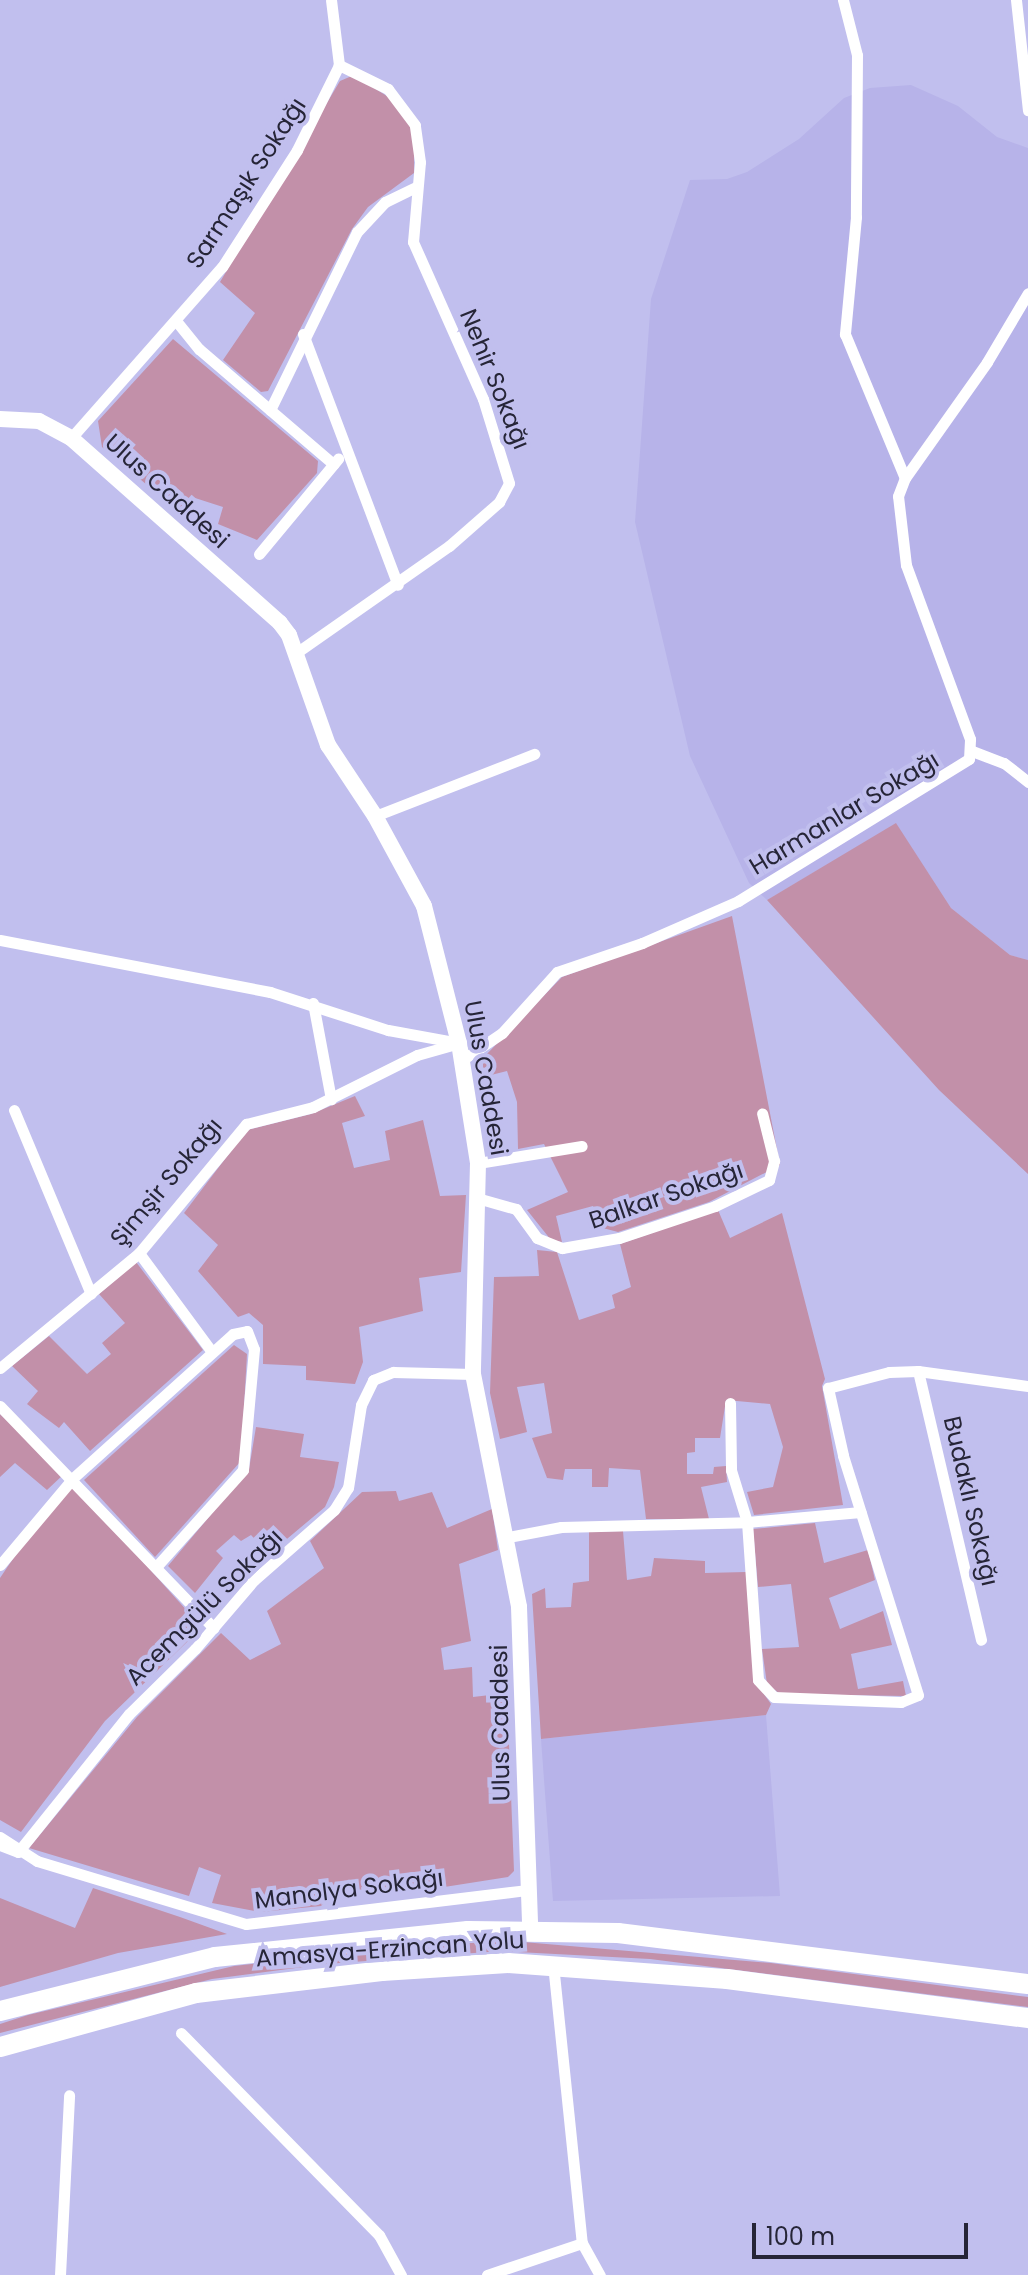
<!DOCTYPE html>
<meta charset="utf-8">
<style>
body{margin:0}
#map{position:relative;width:1028px;height:2275px;overflow:hidden;background:#c1bfee;font-family:Poppins,sans-serif}
div>[style]{position:absolute}
.built>*{inset:0;background:#b7b3e9}
.green>*{inset:0;background:#c290a9}
.street>*{height:11px;margin:-5.5px;padding:0 5.5px;transform-origin:5.5px;border-radius:5.5px;background:#fff}
.secondary>*{height:16px;margin:-8px;padding:0 8px;transform-origin:8px;border-radius:8px;background:#fff}
.highway>*{height:20px;margin:-10px;padding:0 10px;transform-origin:10px;border-radius:10px;background:#fff}
span{translate:-50% -50%;white-space:nowrap;text-align:center;line-height:1.15;-webkit-text-stroke:8px #c1bfee;paint-order:stroke}
.street-label{font-size:24px;color:#262537}
.scale{position:absolute;left:752px;top:2223px;width:216px;height:36px;box-sizing:border-box;border:4px solid #262537;border-top:0;padding-left:10px;font-size:24px;line-height:28px;white-space:nowrap;color:#262537;-webkit-text-stroke:6px #c1bfee;paint-order:stroke}
</style>
<div id="map">
<div class="built">
<i style="clip-path:polygon(911px 85px,958px 106px,997px 137px,1028px 148px,1028px 960px,1010px 955px,951px 908px,896px 824px,767px 900px,749px 883px,690px 756px,635px 522px,651px 299px,690px 180px,727px 179px,747px 172px,799px 139px,844px 98px,870px 88px)"></i>
<i style="clip-path:polygon(766px 1715px,780px 1896px,553px 1901px,541px 1739px)"></i>
</div>
<div class="green">
<i style="clip-path:polygon(354px 75px,396px 102px,408px 116px,414px 137px,414px 173px,368px 207px,352px 229px,268px 391px,261px 392px,223px 360px,255px 313px,220px 282px,340px 81px)"></i>
<i style="clip-path:polygon(173px 339px,318px 461px,317px 473px,257px 540px,218px 524px,223px 507px,192px 497px,185px 517px,102px 447px,98px 421px)"></i>
<i style="clip-path:polygon(896px 823px,951px 908px,1010px 955px,1028px 960px,1028px 1174px,939px 1090px,767px 900px)"></i>
<i style="clip-path:polygon(732px 916px,780px 1165px,709px 1202px,618px 1232px,599px 1227px,593px 1206px,556px 1216px,562px 1242px,551px 1240px,527px 1210px,568px 1192px,544px 1144px,518px 1149px,517px 1102px,507px 1071px,483px 1077px,483px 1058px,562px 977px)"></i>
<i style="clip-path:polygon(355px 1096px,365px 1116px,342px 1123px,354px 1168px,390px 1160px,385px 1131px,423px 1120px,440px 1196px,466px 1195px,461px 1272px,419px 1278px,423px 1311px,359px 1327px,363px 1362px,355px 1384px,306px 1380px,306px 1366px,263px 1364px,263px 1325px,249px 1313px,238px 1317px,198px 1271px,218px 1245px,184px 1213px,247px 1130px,311px 1114px)"></i>
<i style="clip-path:polygon(718px 1210px,730px 1238px,782px 1213px,825px 1379px,822px 1386px,843px 1505px,754px 1515px,747px 1492px,773px 1487px,783px 1447px,770px 1404px,726px 1400px,720px 1438px,695px 1438px,695px 1452px,687px 1453px,687px 1474px,713px 1474px,714px 1467px,726px 1466px,727px 1482px,701px 1487px,709px 1519px,646px 1519px,640px 1470px,609px 1468px,608px 1487px,592px 1487px,592px 1469px,565px 1469px,563px 1480px,547px 1478px,532px 1438px,552px 1433px,544px 1383px,517px 1387px,527px 1432px,500px 1439px,490px 1393px,494px 1277px,539px 1276px,537px 1250px,557px 1252px,579px 1320px,615px 1308px,612px 1295px,631px 1287px,620px 1244px)"></i>
<i style="clip-path:polygon(136px 1262px,203px 1350px,90px 1451px,64px 1422px,59px 1428px,27px 1404px,38px 1391px,12px 1366px,49px 1336px,87px 1374px,111px 1354px,102px 1343px,125px 1323px,99px 1294px)"></i>
<i style="clip-path:polygon(234px 1345px,247px 1354px,241px 1461px,155px 1557px,84px 1480px)"></i>
<i style="clip-path:polygon(0 1414px,64px 1474px,47px 1490px,15px 1463px,0 1477px)"></i>
<i style="clip-path:polygon(256px 1427px,304px 1434px,300px 1457px,339px 1462px,334px 1487px,325px 1507px,269px 1554px,251px 1535px,241px 1541px,234px 1535px,216px 1551px,223px 1558px,195px 1593px,168px 1566px,249px 1469px)"></i>
<i style="clip-path:polygon(74px 1485px,198px 1623px,188px 1641px,105px 1721px,21px 1832px,0 1820px,0 1578px,38px 1522px)"></i>
<i style="clip-path:polygon(396px 1491px,399px 1501px,432px 1492px,447px 1528px,492px 1509px,498px 1550px,459px 1564px,471px 1641px,441px 1648px,444px 1670px,472px 1667px,473px 1697px,507px 1693px,514px 1871px,508px 1877px,406px 1893px,339px 1888px,321px 1906px,260px 1912px,212px 1903px,221px 1875px,199px 1867px,189px 1896px,29px 1848px,137px 1717px,221px 1633px,250px 1660px,281px 1644px,267px 1611px,324px 1568px,310px 1541px,362px 1492px)"></i>
<i style="clip-path:polygon(815px 1523px,824px 1563px,868px 1550px,875px 1580px,829px 1598px,840px 1629px,883px 1611px,892px 1645px,851px 1654px,858px 1689px,903px 1681px,906px 1696px,780px 1694px,767px 1684px,762px 1649px,799px 1647px,791px 1584px,758px 1587px,753px 1529px)"></i>
<i style="clip-path:polygon(623px 1531px,627px 1580px,651px 1576px,654px 1558px,705px 1561px,705px 1573px,746px 1572px,754px 1680px,771px 1704px,766px 1715px,541px 1739px,532px 1594px,545px 1588px,546px 1608px,571px 1607px,573px 1583px,589px 1581px,589px 1532px)"></i>
<i style="clip-path:polygon(93px 1888px,180px 1917px,227px 1934px,118px 1953px,0 1987px,0 1898px,75px 1928px)"></i>
<i style="clip-path:polygon(511px 1941px,771px 1963px,1028px 1997px,1028px 2007px,650px 1959px,501px 1951px,326px 1964px,212px 1979px,0 2033px,0 2024px,28px 2015px,234px 1966px,395px 1947px)"></i>
</div>
<div class="street">
<i style="left:843px;top:0;width:57px;rotate:75.7deg"></i>
<i style="left:857px;top:55px;width:162px;rotate:90.4deg"></i>
<i style="left:856px;top:217px;width:118px;rotate:95.4deg"></i>
<i style="left:845px;top:334px;width:156px;rotate:67.4deg"></i>
<i style="left:1016px;top:0;width:111px;rotate:83.8deg"></i>
<i style="left:177px;top:322px;width:35px;rotate:51deg"></i>
<i style="left:199px;top:349px;width:177px;rotate:40.6deg"></i>
<i style="left:303px;top:334px;width:268px;rotate:69.3deg"></i>
<i style="left:270px;top:410px;width:198px;rotate:-64deg"></i>
<i style="left:357px;top:232px;width:41px;rotate:-47deg"></i>
<i style="left:385px;top:202px;width:34px;rotate:-26deg"></i>
<i style="left:71px;top:438px;width:228px;rotate:-48.6deg"></i>
<i style="left:222px;top:267px;width:139px;rotate:-57.3deg"></i>
<i style="left:297px;top:150px;width:95px;rotate:-63.7deg"></i>
<i style="left:339px;top:65px;width:65px;rotate:-97deg"></i>
<i style="left:259px;top:554px;width:124px;rotate:-50.3deg"></i>
<i style="left:296px;top:653px;width:187px;rotate:-35deg"></i>
<i style="left:449px;top:546px;width:67px;rotate:-41.3deg"></i>
<i style="left:499px;top:502px;width:21px;rotate:-62deg"></i>
<i style="left:509px;top:483px;width:88px;rotate:-107.2deg"></i>
<i style="left:483px;top:399px;width:172px;rotate:-114deg"></i>
<i style="left:413px;top:242px;width:80px;rotate:-85deg"></i>
<i style="left:420px;top:162px;width:37px;rotate:-98deg"></i>
<i style="left:415px;top:125px;width:45px;rotate:-126.9deg"></i>
<i style="left:388px;top:89px;width:55px;rotate:-153.9deg"></i>
<i style="left:972px;top:751px;width:34px;rotate:21deg"></i>
<i style="left:1004px;top:763px;width:31px;rotate:38deg"></i>
<i style="left:375px;top:816px;width:171px;rotate:-21.3deg"></i>
<i style="left:0;top:940px;width:275px;rotate:10.9deg"></i>
<i style="left:270px;top:992px;width:124px;rotate:17.9deg"></i>
<i style="left:388px;top:1030px;width:68px;rotate:10.2deg"></i>
<i style="left:313px;top:1003px;width:98px;rotate:79.4deg"></i>
<i style="left:462px;top:1060px;width:48px;rotate:-34deg"></i>
<i style="left:502px;top:1033px;width:82px;rotate:-48deg"></i>
<i style="left:557px;top:972px;width:90px;rotate:-18.8deg"></i>
<i style="left:642px;top:943px;width:105px;rotate:-23.6deg"></i>
<i style="left:738px;top:901px;width:271px;rotate:-31.6deg"></i>
<i style="left:969px;top:759px;width:20px;rotate:-87deg"></i>
<i style="left:970px;top:739px;width:185px;rotate:-110.2deg"></i>
<i style="left:906px;top:565px;width:69px;rotate:-96.6deg"></i>
<i style="left:898px;top:496px;width:19px;rotate:-69deg"></i>
<i style="left:905px;top:478px;width:142px;rotate:-54.7deg"></i>
<i style="left:987px;top:362px;width:80px;rotate:-59.3deg"></i>
<i style="left:14px;top:1110px;width:199px;rotate:67.3deg"></i>
<i style="left:478px;top:1163px;width:105px;rotate:-9.3deg"></i>
<i style="left:477px;top:1198px;width:41px;rotate:15.8deg"></i>
<i style="left:516px;top:1209px;width:36px;rotate:54deg"></i>
<i style="left:537px;top:1238px;width:27px;rotate:22deg"></i>
<i style="left:562px;top:1248px;width:58px;rotate:-10deg"></i>
<i style="left:619px;top:1238px;width:101px;rotate:-18.4deg"></i>
<i style="left:715px;top:1206px;width:60px;rotate:-25.7deg"></i>
<i style="left:769px;top:1180px;width:20px;rotate:-75deg"></i>
<i style="left:774px;top:1161px;width:49px;rotate:-104deg"></i>
<i style="left:139px;top:1253px;width:123px;rotate:53.6deg"></i>
<i style="left:0;top:1368px;width:180px;rotate:-39.6deg"></i>
<i style="left:139px;top:1253px;width:168px;rotate:-50.3deg"></i>
<i style="left:246px;top:1124px;width:69px;rotate:-14.2deg"></i>
<i style="left:313px;top:1107px;width:116px;rotate:-26.6deg"></i>
<i style="left:417px;top:1055px;width:44px;rotate:-15.9deg"></i>
<i style="left:918px;top:1371px;width:276px;rotate:76.8deg"></i>
<i style="left:730px;top:1403px;width:67px;rotate:89.1deg"></i>
<i style="left:731px;top:1470px;width:54px;rotate:72.9deg"></i>
<i style="left:747px;top:1522px;width:158px;rotate:86deg"></i>
<i style="left:758px;top:1680px;width:23px;rotate:47deg"></i>
<i style="left:774px;top:1697px;width:127px;rotate:2.3deg"></i>
<i style="left:901px;top:1702px;width:18px;rotate:-22deg"></i>
<i style="left:918px;top:1695px;width:251px;rotate:-107.4deg"></i>
<i style="left:843px;top:1455px;width:69px;rotate:-102.6deg"></i>
<i style="left:828px;top:1388px;width:63px;rotate:-14.7deg"></i>
<i style="left:889px;top:1372px;width:29px;rotate:-2deg"></i>
<i style="left:918px;top:1371px;width:111px;rotate:7.8deg"></i>
<i style="left:0;top:1406px;width:308px;rotate:46.1deg"></i>
<i style="left:508px;top:1537px;width:54px;rotate:-10.7deg"></i>
<i style="left:561px;top:1527px;width:186px;rotate:-1.5deg"></i>
<i style="left:747px;top:1522px;width:114px;rotate:-5deg"></i>
<i style="left:0;top:1565px;width:114px;rotate:-50deg"></i>
<i style="left:73px;top:1478px;width:215px;rotate:-42deg"></i>
<i style="left:233px;top:1334px;width:14px;rotate:-12deg"></i>
<i style="left:247px;top:1331px;width:19px;rotate:69deg"></i>
<i style="left:254px;top:1349px;width:121px;rotate:95.2deg"></i>
<i style="left:243px;top:1470px;width:129px;rotate:131.9deg"></i>
<i style="left:0;top:1837px;width:44px;rotate:33deg"></i>
<i style="left:37px;top:1861px;width:218px;rotate:16.8deg"></i>
<i style="left:246px;top:1924px;width:284px;rotate:-6.9deg"></i>
<i style="left:0;top:1845px;width:19px;rotate:21deg"></i>
<i style="left:18px;top:1852px;width:177px;rotate:-51.2deg"></i>
<i style="left:129px;top:1714px;width:93px;rotate:-44.6deg"></i>
<i style="left:195px;top:1649px;width:91px;rotate:-49.5deg"></i>
<i style="left:254px;top:1580px;width:106px;rotate:-41.2deg"></i>
<i style="left:334px;top:1510px;width:26px;rotate:-58deg"></i>
<i style="left:348px;top:1488px;width:84px;rotate:-81.1deg"></i>
<i style="left:361px;top:1405px;width:28px;rotate:-64deg"></i>
<i style="left:373px;top:1380px;width:22px;rotate:-22deg"></i>
<i style="left:393px;top:1372px;width:80px;rotate:1.4deg"></i>
<i style="left:553px;top:1964px;width:281px;rotate:84.1deg"></i>
<i style="left:582px;top:2243px;width:37px;rotate:61deg"></i>
<i style="left:181px;top:2033px;width:283px;rotate:45.6deg"></i>
<i style="left:379px;top:2235px;width:46px;rotate:61.2deg"></i>
<i style="left:60px;top:2275px;width:180px;rotate:-87.1deg"></i>
<i style="left:487px;top:2275px;width:100px;rotate:-18.6deg"></i>
</div>
<div class="secondary">
<i style="left:0;top:419px;width:39px;rotate:3deg"></i>
<i style="left:39px;top:421px;width:36px;rotate:28deg"></i>
<i style="left:71px;top:438px;width:279px;rotate:41.5deg"></i>
<i style="left:280px;top:623px;width:15px;rotate:53deg"></i>
<i style="left:289px;top:635px;width:117px;rotate:70.5deg"></i>
<i style="left:328px;top:745px;width:85px;rotate:56.5deg"></i>
<i style="left:375px;top:816px;width:102px;rotate:61.4deg"></i>
<i style="left:424px;top:906px;width:141px;rotate:75.7deg"></i>
<i style="left:459px;top:1043px;width:121px;rotate:81deg"></i>
<i style="left:478px;top:1163px;width:211px;rotate:91.4deg"></i>
<i style="left:473px;top:1374px;width:237px;rotate:78.8deg"></i>
<i style="left:519px;top:1607px;width:322px;rotate:88deg"></i>
</div>
<div class="highway">
<i style="left:0;top:2011px;width:222px;rotate:-14.1deg"></i>
<i style="left:215px;top:1957px;width:254px;rotate:-5.9deg"></i>
<i style="left:468px;top:1931px;width:150px;rotate:0.8deg"></i>
<i style="left:618px;top:1933px;width:413px;rotate:7.1deg"></i>
<i style="left:0;top:2047px;width:203px;rotate:-15.4deg"></i>
<i style="left:196px;top:1993px;width:187px;rotate:-6.7deg"></i>
<i style="left:382px;top:1971px;width:126px;rotate:-3.6deg"></i>
<i style="left:508px;top:1963px;width:220px;rotate:4.2deg"></i>
<i style="left:727px;top:1979px;width:304px;rotate:7.4deg"></i>
</div>
<div class="street-label">
<span style="left:246px;top:183px;rotate:-57deg">Sarmaşık Sokağı</span>
<span style="left:495px;top:379px;rotate:68deg">Nehir Sokağı</span>
<span style="left:167px;top:491px;rotate:42deg">Ulus Caddesi</span>
<span style="left:844px;top:813px;rotate:-31deg">Harmanlar Sokağı</span>
<span style="left:486px;top:1078px;rotate:80deg">Ulus Caddesi</span>
<span style="left:166px;top:1182px;rotate:-50deg">Şimşir Sokağı</span>
<span style="left:666px;top:1195px;rotate:-19deg">Balkar Sokağı</span>
<span style="left:971px;top:1501px;rotate:77deg">Budaklı Sokağı</span>
<span style="left:204px;top:1607px;rotate:-45deg">Acemgülü Sokağı</span>
<span style="left:500px;top:1723px;rotate:-91deg">Ulus Caddesi</span>
<span style="left:349px;top:1889px;rotate:-7deg">Manolya Sokağı</span>
<span style="left:390px;top:1949px;rotate:-4deg">Amasya-Erzincan Yolu</span>
</div>
<div class="scale">100 m</div>
</div>
